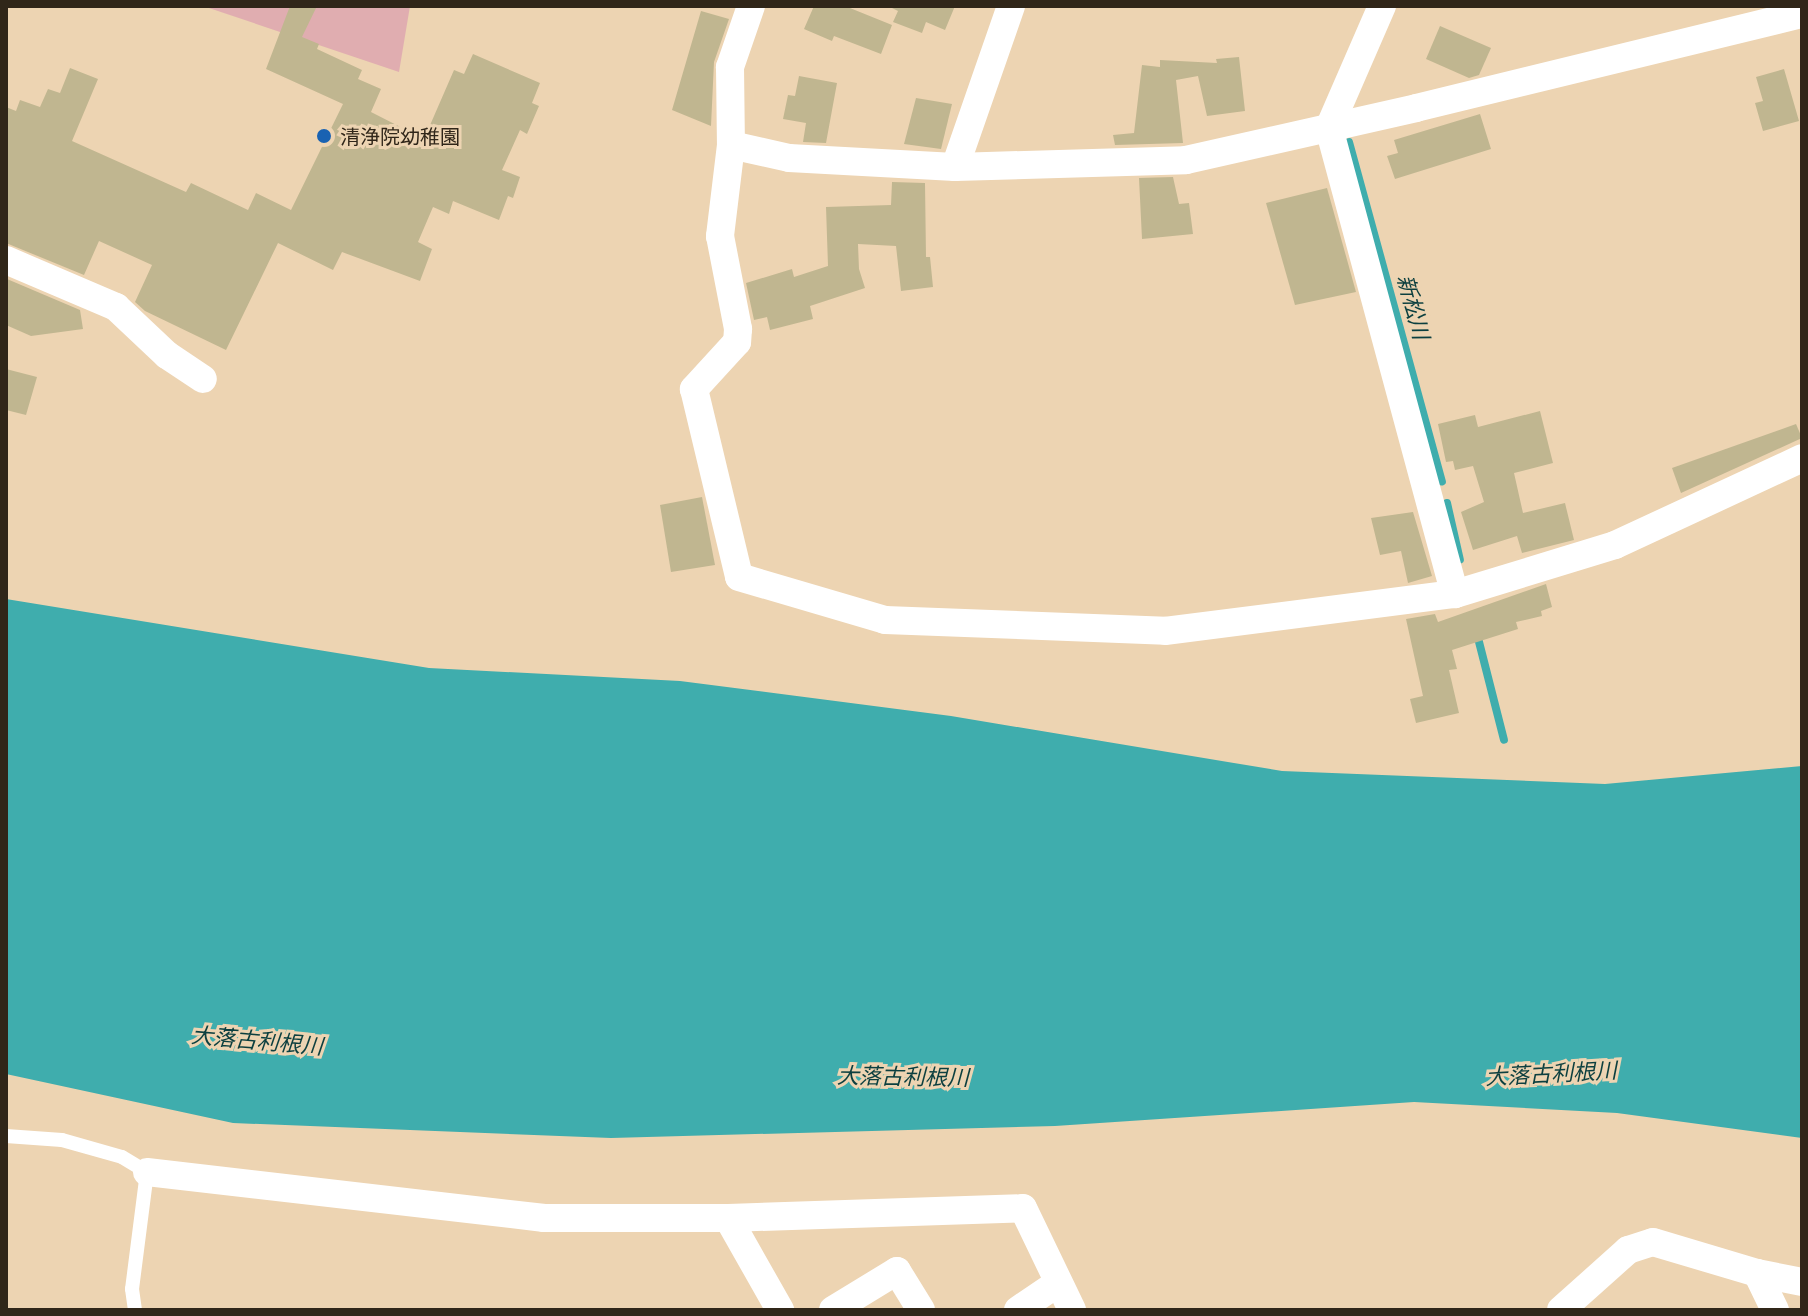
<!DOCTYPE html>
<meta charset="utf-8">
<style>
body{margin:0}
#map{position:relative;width:1808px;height:1316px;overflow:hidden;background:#edd4b2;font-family:Manrope,"Noto Sans JP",sans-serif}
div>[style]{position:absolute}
.green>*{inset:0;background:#e0adb0}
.water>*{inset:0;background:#3fadad}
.stream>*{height:8px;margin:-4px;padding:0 4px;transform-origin:4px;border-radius:4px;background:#3fadad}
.building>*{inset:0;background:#c0b690}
.lane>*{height:14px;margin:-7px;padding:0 7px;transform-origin:7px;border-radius:7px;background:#fff}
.street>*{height:28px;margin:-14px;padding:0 14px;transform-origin:14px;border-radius:14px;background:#fff}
.dots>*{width:22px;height:22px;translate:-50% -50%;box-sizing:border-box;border:4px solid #edd4b2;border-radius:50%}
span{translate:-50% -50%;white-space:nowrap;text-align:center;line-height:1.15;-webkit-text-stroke:6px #edd4b2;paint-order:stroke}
.poi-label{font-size:20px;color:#302619}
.left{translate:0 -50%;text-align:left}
.water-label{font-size:22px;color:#0c3f3f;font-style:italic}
.frame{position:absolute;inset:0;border:8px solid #302619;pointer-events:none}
</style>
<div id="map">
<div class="green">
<i style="clip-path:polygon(203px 6px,410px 6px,399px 72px)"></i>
</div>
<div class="water">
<i style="clip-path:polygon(6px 599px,429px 668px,680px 681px,951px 716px,1282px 771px,1605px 784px,1802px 766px,1802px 1138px,1617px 1113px,1414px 1102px,1055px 1126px,611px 1138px,233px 1123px,6px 1074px)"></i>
</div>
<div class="stream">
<i style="left:1349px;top:142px;width:352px;rotate:74.7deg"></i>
<i style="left:1447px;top:503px;width:58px;rotate:77.2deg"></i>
<i style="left:1477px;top:634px;width:109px;rotate:75.7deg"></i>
</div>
<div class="building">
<i style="clip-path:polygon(290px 6px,317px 6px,302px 37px,319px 44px,317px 49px,362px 70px,358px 79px,381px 89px,371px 112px,424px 139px,454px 70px,464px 74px,473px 54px,540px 83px,532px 103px,539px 106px,527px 134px,520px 130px,502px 170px,520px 177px,513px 198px,508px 196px,499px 220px,453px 201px,449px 214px,433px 207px,418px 242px,432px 249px,420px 281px,342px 252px,333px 270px,278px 243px,226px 350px,145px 311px,135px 302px,152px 265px,99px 241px,84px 275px,6px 243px,6px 107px,16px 111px,20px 100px,40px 107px,48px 89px,60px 93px,70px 68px,98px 79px,72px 141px,186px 192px,191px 183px,248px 210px,256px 193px,291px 210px,343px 104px,266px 69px)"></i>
<i style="clip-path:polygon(814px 6px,845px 6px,892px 25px,881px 54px,834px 36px,832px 41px,804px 29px)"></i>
<i style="clip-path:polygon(888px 6px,955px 6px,945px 30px,926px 22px,922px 33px,893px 22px,898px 11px)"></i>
<i style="clip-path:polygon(701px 11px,729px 19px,714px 62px,711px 126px,672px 110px)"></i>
<i style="clip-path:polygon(1440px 26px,1491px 48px,1479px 75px,1469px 78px,1426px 59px)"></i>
<i style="clip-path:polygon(1239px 57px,1245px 111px,1207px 116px,1198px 76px,1176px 80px,1183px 143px,1115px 145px,1113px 135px,1134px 133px,1142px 65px,1160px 67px,1160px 60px,1217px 63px,1216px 59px)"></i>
<i style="clip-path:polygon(1784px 69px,1799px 121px,1763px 131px,1755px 103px,1763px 101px,1756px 77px)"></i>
<i style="clip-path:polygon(799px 76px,837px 83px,826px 143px,803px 142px,806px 123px,783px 119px,788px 95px,795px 96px)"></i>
<i style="clip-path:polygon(916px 98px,952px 104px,941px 149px,904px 144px)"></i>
<i style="clip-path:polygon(1480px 114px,1491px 149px,1395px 179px,1387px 156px,1398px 153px,1394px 140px)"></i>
<i style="clip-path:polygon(1173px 177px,1179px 204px,1189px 203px,1193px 234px,1142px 239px,1139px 178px)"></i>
<i style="clip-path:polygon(892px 182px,925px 183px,926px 257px,930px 257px,933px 287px,901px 291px,896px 246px,858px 244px,859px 269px,865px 288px,810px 306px,813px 319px,770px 330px,767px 317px,754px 320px,746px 283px,792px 269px,794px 277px,828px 266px,826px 207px,891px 205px)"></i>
<i style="clip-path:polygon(1327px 188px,1356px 292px,1295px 305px,1266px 203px)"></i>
<i style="clip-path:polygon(7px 279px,80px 310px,83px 329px,31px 336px,6px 325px)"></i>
<i style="clip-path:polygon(6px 369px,37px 377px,26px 415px,6px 410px)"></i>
<i style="clip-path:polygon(1540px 411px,1553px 463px,1514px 473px,1523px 513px,1565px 503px,1574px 540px,1522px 553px,1517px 536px,1473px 550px,1461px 512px,1484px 502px,1473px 466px,1455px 470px,1453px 461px,1446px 462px,1438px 424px,1475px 415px,1478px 427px)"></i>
<i style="clip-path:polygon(1796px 424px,1802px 438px,1681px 493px,1672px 468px)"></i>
<i style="clip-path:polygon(702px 497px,715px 565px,671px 572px,660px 505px)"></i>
<i style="clip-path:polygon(1413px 512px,1432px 576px,1408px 583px,1401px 551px,1380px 555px,1371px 518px)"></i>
<i style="clip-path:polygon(1546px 584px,1552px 607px,1541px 611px,1542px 616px,1516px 622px,1518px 629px,1452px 650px,1457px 669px,1449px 670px,1459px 713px,1416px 723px,1410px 699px,1423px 696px,1406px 619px,1435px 614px,1438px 622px)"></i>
</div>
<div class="lane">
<i style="left:6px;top:1136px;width:56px;rotate:4.1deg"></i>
<i style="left:62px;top:1140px;width:62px;rotate:15.8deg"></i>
<i style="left:122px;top:1157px;width:29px;rotate:31deg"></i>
<i style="left:147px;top:1172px;width:118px;rotate:97.3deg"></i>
<i style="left:132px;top:1289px;width:21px;rotate:82deg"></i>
</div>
<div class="street">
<i style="left:751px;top:6px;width:65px;rotate:109deg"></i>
<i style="left:730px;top:67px;width:78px;rotate:89.3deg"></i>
<i style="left:731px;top:145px;width:92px;rotate:96.9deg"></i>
<i style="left:720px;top:236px;width:95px;rotate:79deg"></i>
<i style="left:738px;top:329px;width:13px;rotate:94deg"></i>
<i style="left:737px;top:342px;width:64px;rotate:132.5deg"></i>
<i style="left:694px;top:389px;width:193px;rotate:76.5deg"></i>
<i style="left:739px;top:577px;width:152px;rotate:16.4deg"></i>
<i style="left:885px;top:620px;width:280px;rotate:2.2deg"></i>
<i style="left:1165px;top:631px;width:292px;rotate:-7.3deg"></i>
<i style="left:1455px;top:594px;width:167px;rotate:-17deg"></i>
<i style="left:1615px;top:545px;width:206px;rotate:-24.9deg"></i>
<i style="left:1382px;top:6px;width:133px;rotate:113.5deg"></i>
<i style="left:1329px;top:128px;width:483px;rotate:74.9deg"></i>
<i style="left:731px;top:145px;width:59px;rotate:12.6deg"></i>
<i style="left:789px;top:158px;width:166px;rotate:3.1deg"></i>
<i style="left:955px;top:167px;width:231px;rotate:-1.7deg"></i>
<i style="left:1186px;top:160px;width:236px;rotate:-12.7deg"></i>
<i style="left:1416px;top:108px;width:397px;rotate:-13.7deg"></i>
<i style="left:955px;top:167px;width:170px;rotate:-70.8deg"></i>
<i style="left:6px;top:260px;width:120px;rotate:23.1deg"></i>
<i style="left:116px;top:307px;width:70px;rotate:43.3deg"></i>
<i style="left:167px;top:355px;width:43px;rotate:33.7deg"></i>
<i style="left:147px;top:1172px;width:400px;rotate:6.6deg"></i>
<i style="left:544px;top:1218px;width:184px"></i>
<i style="left:728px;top:1218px;width:295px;rotate:-1.9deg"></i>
<i style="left:1023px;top:1208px;width:113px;rotate:64.3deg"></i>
<i style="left:728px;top:1218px;width:106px;rotate:60.5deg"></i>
<i style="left:1757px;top:1273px;width:41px;rotate:64.1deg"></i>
<i style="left:833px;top:1310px;width:75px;rotate:-31.4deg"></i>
<i style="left:897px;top:1271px;width:46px;rotate:58.4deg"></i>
<i style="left:1018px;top:1310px;width:48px;rotate:-34deg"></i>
<i style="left:1561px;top:1310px;width:90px;rotate:-41.8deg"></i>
<i style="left:1628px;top:1250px;width:26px;rotate:-18deg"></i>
<i style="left:1653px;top:1242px;width:109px;rotate:16.6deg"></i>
<i style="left:1757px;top:1273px;width:46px;rotate:11.3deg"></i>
</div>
<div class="dots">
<i style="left:324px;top:136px;background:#1962b2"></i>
</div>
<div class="poi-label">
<span class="left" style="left:340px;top:136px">清浄院幼稚園</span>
</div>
<div class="water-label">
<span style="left:1413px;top:307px;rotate:75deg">新松川</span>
<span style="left:257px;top:1041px;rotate:5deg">大落古利根川</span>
<span style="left:1551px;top:1074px;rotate:-3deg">大落古利根川</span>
<span style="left:903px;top:1077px;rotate:1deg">大落古利根川</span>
</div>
<div class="frame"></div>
</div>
